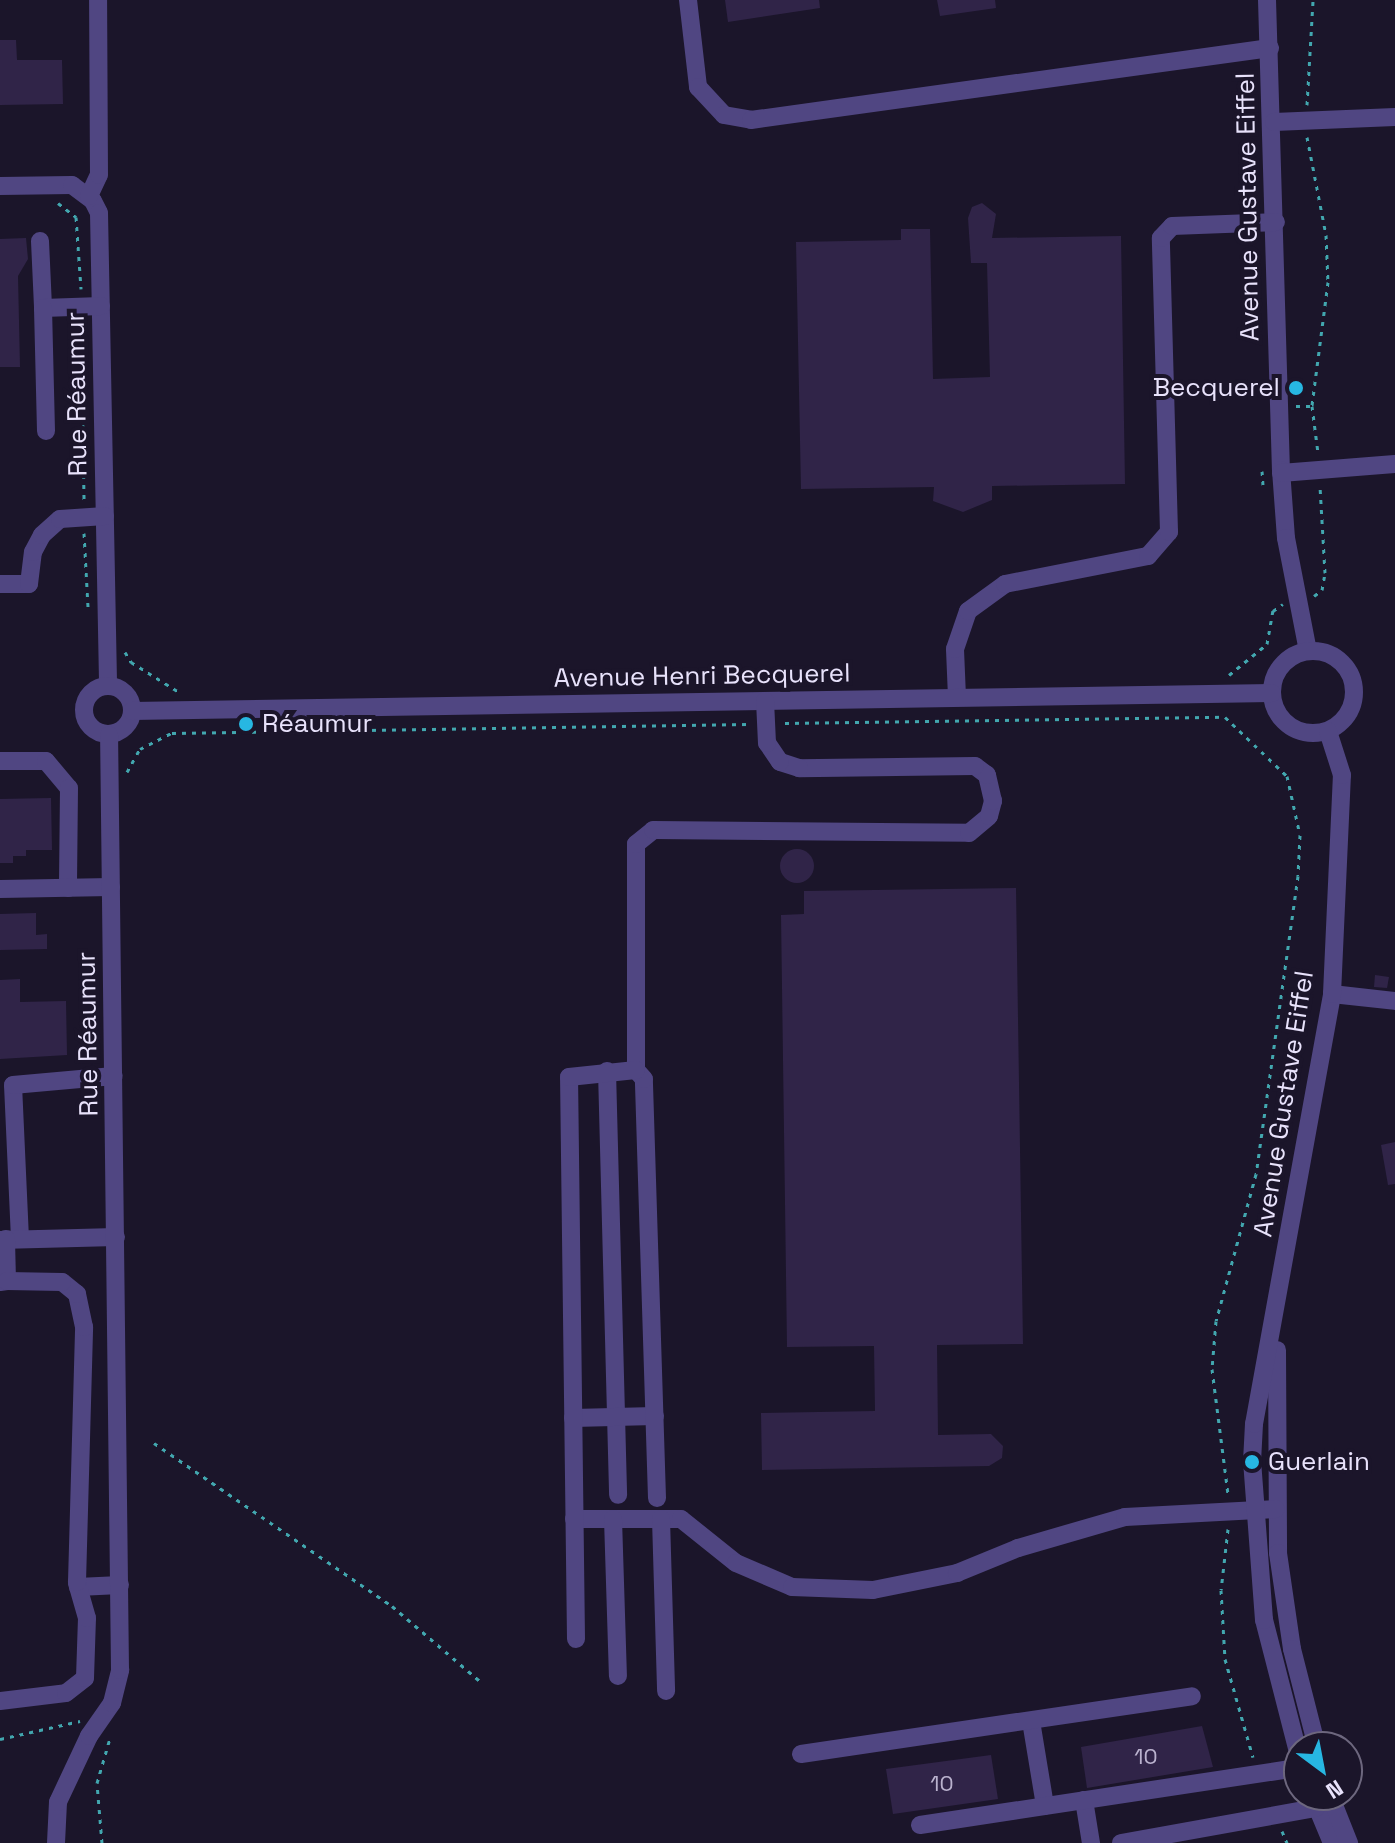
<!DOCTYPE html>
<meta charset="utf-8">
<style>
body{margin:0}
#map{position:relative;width:1395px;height:1843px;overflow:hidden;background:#1b152a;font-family:"Space Grotesk",sans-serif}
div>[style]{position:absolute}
.building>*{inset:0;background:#302448}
.round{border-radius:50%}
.path>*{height:3px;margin-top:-1.5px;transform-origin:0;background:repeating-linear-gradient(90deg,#42a7af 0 4px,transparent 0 10px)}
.minor>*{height:18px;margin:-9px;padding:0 9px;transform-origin:9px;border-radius:9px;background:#504682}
.minor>.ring{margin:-9px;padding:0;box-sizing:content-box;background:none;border:18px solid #504682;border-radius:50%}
.dots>*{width:22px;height:22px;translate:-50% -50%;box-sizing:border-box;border:4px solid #1b152a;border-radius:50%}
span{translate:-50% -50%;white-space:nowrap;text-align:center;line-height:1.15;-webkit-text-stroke:8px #1b152a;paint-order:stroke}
.number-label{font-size:22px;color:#bab2ce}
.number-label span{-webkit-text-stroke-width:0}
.street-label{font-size:26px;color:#e8e2fb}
.poi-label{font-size:26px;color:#e8e2fb}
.right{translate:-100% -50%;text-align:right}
.left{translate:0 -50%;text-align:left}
.north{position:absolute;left:1283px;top:1731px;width:80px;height:80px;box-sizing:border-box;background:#1b152a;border:2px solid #6d677e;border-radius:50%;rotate:148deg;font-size:22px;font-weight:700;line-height:32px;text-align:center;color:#e8e2fb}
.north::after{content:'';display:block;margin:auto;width:28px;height:36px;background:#27b7e2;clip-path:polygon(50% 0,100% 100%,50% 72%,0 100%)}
</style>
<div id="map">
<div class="building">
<i style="clip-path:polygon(725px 0,819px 0,820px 8px,728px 22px)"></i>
<i style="clip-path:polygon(937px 0,995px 0,996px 8px,940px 16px)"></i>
<i style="clip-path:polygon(0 40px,16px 40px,17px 60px,62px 60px,63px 104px,0 105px)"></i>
<i style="clip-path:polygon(982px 203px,996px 214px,992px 238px,1121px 236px,1125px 484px,992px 486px,992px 500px,963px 512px,933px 501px,934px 487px,801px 489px,796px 242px,901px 240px,901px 229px,930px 229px,933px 379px,990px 377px,987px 263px,971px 263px,968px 218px,972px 207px)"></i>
<i style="clip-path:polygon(26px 238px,28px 259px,18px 276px,20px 367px,0 367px,0 239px)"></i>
<i style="clip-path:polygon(51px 798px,52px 850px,26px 850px,26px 856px,13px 856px,13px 863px,0 863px,0 799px)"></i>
<i class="round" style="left:780px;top:849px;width:34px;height:34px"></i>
<i style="clip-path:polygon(1016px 888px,1023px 1344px,937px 1345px,938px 1435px,991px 1434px,1003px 1446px,1002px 1458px,989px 1466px,762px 1470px,761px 1413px,875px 1411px,874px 1346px,787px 1347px,781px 915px,804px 914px,804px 891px)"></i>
<i style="clip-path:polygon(36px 913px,36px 935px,47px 934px,47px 949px,0 950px,0 914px)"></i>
<i style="clip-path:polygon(1375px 975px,1389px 977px,1387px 988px,1374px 987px)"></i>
<i style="clip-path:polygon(20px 979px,20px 1002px,66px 1001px,67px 1055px,0 1059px,0 980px)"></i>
<i style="clip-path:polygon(1395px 1142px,1395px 1184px,1388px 1185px,1381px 1145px)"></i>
<i style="clip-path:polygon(1202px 1726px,1213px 1767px,1087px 1788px,1081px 1747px)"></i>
<i style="clip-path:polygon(991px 1755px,998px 1799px,893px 1814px,886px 1769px)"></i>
</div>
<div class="path">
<i style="left:1307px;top:105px;width:105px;rotate:-86.7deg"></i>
<i style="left:1307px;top:137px;width:100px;rotate:79deg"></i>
<i style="left:1326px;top:235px;width:47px;rotate:87.6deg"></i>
<i style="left:1328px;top:282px;width:125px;rotate:97.4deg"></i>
<i style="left:1312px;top:406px;width:47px;rotate:82.7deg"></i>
<i style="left:58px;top:203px;width:23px;rotate:38deg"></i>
<i style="left:76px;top:217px;width:72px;rotate:86deg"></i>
<i style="left:81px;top:325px;width:176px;rotate:89deg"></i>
<i style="left:1296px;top:406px;width:16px"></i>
<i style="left:1262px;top:471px;width:14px;rotate:86deg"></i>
<i style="left:84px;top:533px;width:75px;rotate:86.9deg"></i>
<i style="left:1314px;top:596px;width:10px;rotate:-37deg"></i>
<i style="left:1322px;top:590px;width:17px;rotate:-80deg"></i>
<i style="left:1325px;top:573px;width:88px;rotate:-93.3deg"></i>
<i style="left:125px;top:652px;width:12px;rotate:59deg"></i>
<i style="left:131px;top:662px;width:57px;rotate:32deg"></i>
<i style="left:1229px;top:675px;width:49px;rotate:-39.2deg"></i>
<i style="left:1267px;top:644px;width:34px;rotate:-80deg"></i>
<i style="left:1273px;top:611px;width:12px;rotate:-35deg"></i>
<i style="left:785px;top:723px;width:440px;rotate:-0.8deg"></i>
<i style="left:1225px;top:717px;width:86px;rotate:43.6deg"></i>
<i style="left:1287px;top:776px;width:60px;rotate:77.6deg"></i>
<i style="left:1300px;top:835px;width:41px;rotate:92.8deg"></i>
<i style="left:1298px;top:876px;width:301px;rotate:98deg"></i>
<i style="left:1256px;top:1174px;width:152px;rotate:105.2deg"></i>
<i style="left:1216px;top:1321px;width:48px;rotate:94.8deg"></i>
<i style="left:1212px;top:1369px;width:126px;rotate:82.7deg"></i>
<i style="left:127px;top:772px;width:26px;rotate:-61deg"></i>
<i style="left:140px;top:749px;width:36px;rotate:-27deg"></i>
<i style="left:172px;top:733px;width:577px;rotate:-0.89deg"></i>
<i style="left:154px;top:1443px;width:288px;rotate:34.4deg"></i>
<i style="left:392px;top:1606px;width:117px;rotate:40.5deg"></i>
<i style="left:1228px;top:1529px;width:61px;rotate:96.5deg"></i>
<i style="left:1221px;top:1590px;width:69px;rotate:86.7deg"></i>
<i style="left:1225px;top:1659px;width:102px;rotate:74.1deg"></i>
<i style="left:0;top:1739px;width:82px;rotate:-12.7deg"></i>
<i style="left:1282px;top:1831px;width:13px;rotate:67deg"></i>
<i style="left:102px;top:1843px;width:60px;rotate:-94.8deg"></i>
<i style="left:97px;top:1783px;width:47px;rotate:-73.9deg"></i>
</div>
<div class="minor">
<i style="left:688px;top:0;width:88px;rotate:83.4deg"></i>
<i style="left:698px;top:87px;width:38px;rotate:47deg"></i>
<i style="left:724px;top:115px;width:27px;rotate:10deg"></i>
<i style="left:751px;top:120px;width:524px;rotate:-7.9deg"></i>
<i style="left:1267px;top:0;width:470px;rotate:88.3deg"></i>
<i style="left:1281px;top:470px;width:68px;rotate:85.8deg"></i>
<i style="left:1286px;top:538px;width:115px;rotate:79deg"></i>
<i style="left:1274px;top:122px;width:121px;rotate:-2.4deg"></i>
<i style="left:0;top:186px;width:72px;rotate:-0.8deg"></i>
<i style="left:72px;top:185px;width:26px;rotate:37deg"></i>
<i style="left:93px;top:201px;width:13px;rotate:63deg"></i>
<i style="left:99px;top:213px;width:473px;rotate:88.9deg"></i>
<i style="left:89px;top:196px;width:23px;rotate:-65deg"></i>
<i style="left:99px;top:175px;width:175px;rotate:-90.3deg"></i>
<i style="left:40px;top:241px;width:67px;rotate:87.4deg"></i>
<i style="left:43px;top:308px;width:58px;rotate:-2deg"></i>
<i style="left:43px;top:308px;width:123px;rotate:88.6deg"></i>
<i style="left:1281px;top:473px;width:114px;rotate:-4.5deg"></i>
<i style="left:0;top:584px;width:29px"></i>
<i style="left:29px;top:584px;width:32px;rotate:-83deg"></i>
<i style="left:33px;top:552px;width:19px;rotate:-62deg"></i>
<i style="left:42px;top:535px;width:24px;rotate:-42deg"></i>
<i style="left:60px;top:519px;width:45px;rotate:-3.8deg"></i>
<i class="ring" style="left:1272px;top:651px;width:64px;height:64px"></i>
<i class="ring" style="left:84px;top:686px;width:30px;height:30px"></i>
<i style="left:957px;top:697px;width:48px;rotate:-92.4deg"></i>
<i style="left:955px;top:649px;width:40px;rotate:-71.1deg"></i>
<i style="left:968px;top:611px;width:46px;rotate:-36.1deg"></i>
<i style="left:1005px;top:584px;width:146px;rotate:-11.1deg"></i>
<i style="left:1148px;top:556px;width:32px;rotate:-49deg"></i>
<i style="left:1169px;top:532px;width:294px;rotate:-91.6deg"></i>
<i style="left:1161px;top:238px;width:16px;rotate:-47deg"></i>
<i style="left:1172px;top:226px;width:104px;rotate:-2.2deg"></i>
<i style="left:132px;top:711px;width:1140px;rotate:-0.9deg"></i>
<i style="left:0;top:761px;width:46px"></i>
<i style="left:46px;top:761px;width:35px;rotate:50deg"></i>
<i style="left:69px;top:788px;width:100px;rotate:90.6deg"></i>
<i style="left:0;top:889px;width:111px;rotate:-1deg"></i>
<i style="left:1332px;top:994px;width:63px;rotate:6.3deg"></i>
<i style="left:607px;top:1071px;width:424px;rotate:88.5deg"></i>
<i style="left:20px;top:1239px;width:154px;rotate:-92.6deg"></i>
<i style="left:13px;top:1085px;width:101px;rotate:-5.1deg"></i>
<i style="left:0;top:1240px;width:116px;rotate:-1.5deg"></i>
<i style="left:0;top:1282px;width:7px;rotate:-8deg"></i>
<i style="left:7px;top:1281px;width:42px;rotate:-91.4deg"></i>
<i style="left:1277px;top:1350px;width:203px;rotate:89.7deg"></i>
<i style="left:1278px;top:1553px;width:97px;rotate:81.7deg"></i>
<i style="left:1292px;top:1649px;width:101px;rotate:75.7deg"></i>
<i style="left:573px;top:1418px;width:82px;rotate:-1.4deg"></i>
<i style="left:657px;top:1498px;width:419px;rotate:-91.8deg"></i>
<i style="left:644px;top:1079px;width:12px;rotate:-132deg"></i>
<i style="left:636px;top:1070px;width:226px;rotate:-90deg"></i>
<i style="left:636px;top:844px;width:22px;rotate:-39deg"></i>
<i style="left:653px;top:830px;width:316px;rotate:0.5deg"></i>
<i style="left:969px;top:833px;width:26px;rotate:-40deg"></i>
<i style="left:989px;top:816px;width:16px;rotate:-75deg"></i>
<i style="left:993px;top:801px;width:27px;rotate:-103deg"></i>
<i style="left:987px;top:775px;width:15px;rotate:-143deg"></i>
<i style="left:975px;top:766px;width:176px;rotate:179.3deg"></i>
<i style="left:799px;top:768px;width:20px;rotate:-162deg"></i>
<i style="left:780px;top:762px;width:23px;rotate:-124deg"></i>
<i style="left:767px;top:743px;width:42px;rotate:-92.7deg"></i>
<i style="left:574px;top:1519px;width:107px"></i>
<i style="left:681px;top:1519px;width:70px;rotate:38.7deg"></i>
<i style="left:736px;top:1563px;width:61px;rotate:23.2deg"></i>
<i style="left:792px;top:1587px;width:81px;rotate:2.1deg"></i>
<i style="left:873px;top:1590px;width:86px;rotate:-11.4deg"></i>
<i style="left:957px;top:1573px;width:66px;rotate:-22.3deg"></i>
<i style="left:1018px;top:1548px;width:111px;rotate:-16.2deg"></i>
<i style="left:1125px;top:1517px;width:151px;rotate:-3deg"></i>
<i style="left:613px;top:1519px;width:157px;rotate:88.2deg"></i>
<i style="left:661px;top:1519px;width:172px;rotate:88.3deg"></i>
<i style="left:78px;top:1587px;width:42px;rotate:-2.7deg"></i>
<i style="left:576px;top:1639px;width:562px;rotate:-90.71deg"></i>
<i style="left:569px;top:1077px;width:67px;rotate:-6deg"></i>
<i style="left:0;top:1701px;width:66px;rotate:-6.9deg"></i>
<i style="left:66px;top:1693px;width:24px;rotate:-38deg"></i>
<i style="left:85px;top:1678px;width:60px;rotate:-88.1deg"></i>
<i style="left:87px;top:1618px;width:37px;rotate:-106deg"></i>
<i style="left:77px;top:1582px;width:255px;rotate:-88.4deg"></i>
<i style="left:84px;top:1327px;width:34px;rotate:-102deg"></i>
<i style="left:77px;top:1294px;width:19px;rotate:-141deg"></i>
<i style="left:62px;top:1282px;width:55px;rotate:-179deg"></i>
<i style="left:1031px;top:1721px;width:86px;rotate:80.6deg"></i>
<i style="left:801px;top:1754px;width:395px;rotate:-8.4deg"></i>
<i style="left:1299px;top:1756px;width:140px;rotate:-104.4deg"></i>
<i style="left:1264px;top:1620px;width:158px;rotate:-94.3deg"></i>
<i style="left:1252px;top:1462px;width:38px;rotate:-87deg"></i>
<i style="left:1254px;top:1424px;width:437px;rotate:-79.7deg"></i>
<i style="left:1332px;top:994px;width:219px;rotate:-87.4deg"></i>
<i style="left:1342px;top:775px;width:46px;rotate:-107.7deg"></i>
<i style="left:1312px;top:1795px;width:52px;rotate:67.4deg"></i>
<i style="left:1330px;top:1795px;width:52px;rotate:68.4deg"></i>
<i style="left:1084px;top:1800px;width:44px;rotate:80.8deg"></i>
<i style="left:920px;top:1825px;width:383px;rotate:-8.6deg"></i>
<i style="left:56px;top:1843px;width:41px;rotate:-87.2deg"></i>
<i style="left:58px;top:1802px;width:73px;rotate:-64.8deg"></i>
<i style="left:89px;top:1736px;width:40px;rotate:-55.1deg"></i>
<i style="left:112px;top:1703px;width:34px;rotate:-76deg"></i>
<i style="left:120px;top:1670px;width:935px;rotate:-90.67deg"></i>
<i style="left:1121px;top:1843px;width:198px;rotate:-10.2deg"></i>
</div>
<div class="dots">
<i style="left:1296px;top:388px;background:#27b7e2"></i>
<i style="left:246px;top:724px;background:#27b7e2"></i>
<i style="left:1252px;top:1462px;background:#27b7e2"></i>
</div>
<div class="number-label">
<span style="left:1146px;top:1757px">10</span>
<span style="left:942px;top:1784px">10</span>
</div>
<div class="street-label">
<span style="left:1248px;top:207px;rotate:-91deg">Avenue Gustave Eiffel</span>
<span style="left:77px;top:394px;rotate:-91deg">Rue Réaumur</span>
<span style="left:702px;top:676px;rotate:-1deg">Avenue Henri Becquerel</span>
<span style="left:88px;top:1034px;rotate:-91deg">Rue Réaumur</span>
<span style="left:1284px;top:1104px;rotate:-81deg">Avenue Gustave Eiffel</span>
</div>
<div class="poi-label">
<span class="right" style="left:1280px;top:388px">Becquerel</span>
<span class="left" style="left:262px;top:724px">Réaumur</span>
<span class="left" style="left:1268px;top:1462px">Guerlain</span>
</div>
<div class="north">N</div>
</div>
